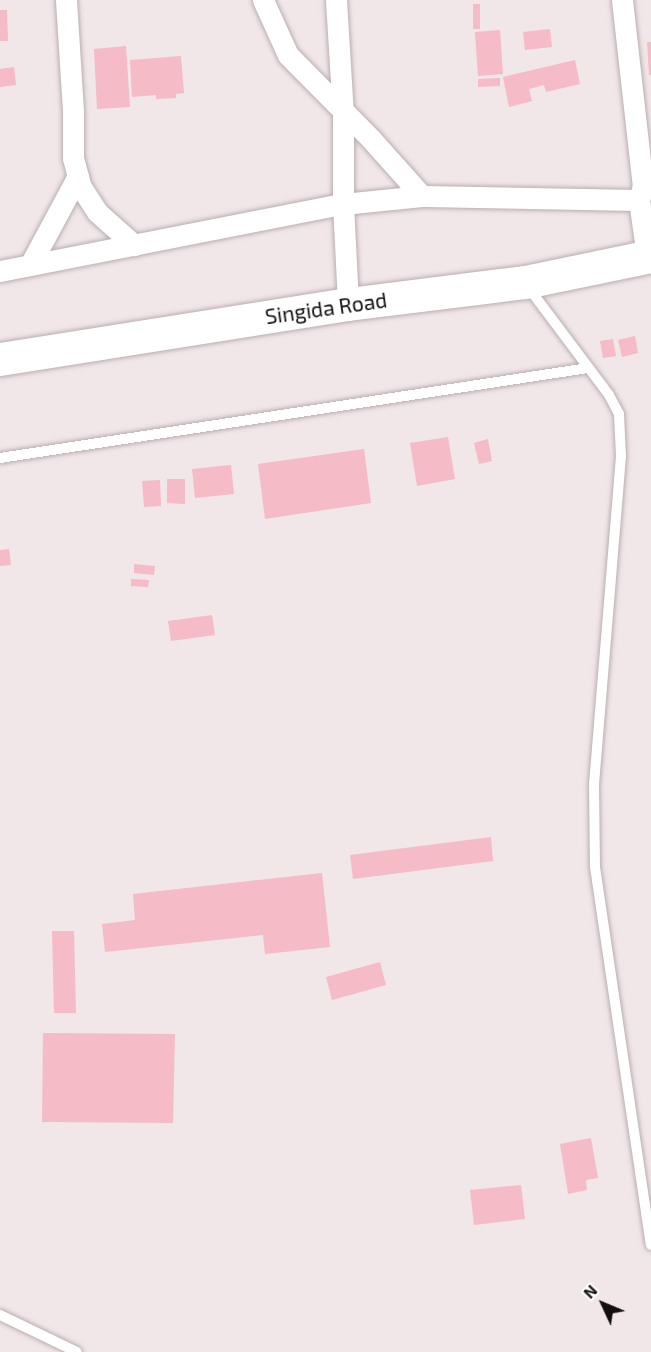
<!DOCTYPE html>
<style>
body{margin:0}
#map{position:relative;width:651px;height:1352px;overflow:hidden;background:#f1e6e8;font-family:"Exo 2",sans-serif}
div>[style]{position:absolute}
.building>*{inset:0;background:#f5bbc6}
.roads{filter:drop-shadow(0 0 2px #b9aeb0) drop-shadow(0 0 2px #b9aeb0)}
.service>*{height:10px;margin:-5px;padding:0 5px;transform-origin:5px;border-radius:5px;background:#fff}
.minor>*{height:21px;margin:-10.5px;padding:0 10.5px;transform-origin:10.5px;border-radius:10.5px;background:#fff}
.trunk>*{height:33px;margin:-16.5px;padding:0 16.5px;transform-origin:16.5px;border-radius:16.5px;background:#fff}
span{translate:-50% -50%;white-space:nowrap;text-align:center;line-height:1.15;-webkit-text-stroke:4.5px #fff;paint-order:stroke}
.street-label{font-size:21px;color:#130f10}
.north{position:absolute;left:573px;top:1274px;width:60px;height:60px;-webkit-text-stroke:4px #fff;paint-order:stroke;rotate:314deg;font-size:16px;font-weight:700;line-height:24px;text-align:center;color:#130f10}
.north::after{content:'';display:block;margin:auto;width:21px;height:27px;background:#130f10;clip-path:polygon(50% 0,100% 100%,50% 72%,0 100%)}
</style>
<div id="map">
<div class="building">
<i style="clip-path:polygon(473px 4px,480px 4px,480px 29px,473px 29px)"></i>
<i style="clip-path:polygon(0 10px,7px 10px,8px 41px,0 41px)"></i>
<i style="clip-path:polygon(550px 29px,552px 47px,525px 50px,523px 32px)"></i>
<i style="clip-path:polygon(500px 30px,503px 74px,478px 76px,475px 32px)"></i>
<i style="clip-path:polygon(647px 42px,651px 42px,651px 75px,649px 75px)"></i>
<i style="clip-path:polygon(126px 46px,130px 107px,97px 109px,94px 49px)"></i>
<i style="clip-path:polygon(181px 56px,184px 93px,176px 94px,176px 98px,156px 99px,156px 95px,132px 97px,130px 60px)"></i>
<i style="clip-path:polygon(575px 60px,580px 84px,546px 92px,544px 85px,529px 89px,532px 101px,509px 107px,503px 77px)"></i>
<i style="clip-path:polygon(14px 67px,16px 85px,0 87px,0 69px)"></i>
<i style="clip-path:polygon(500px 78px,500px 86px,478px 87px,478px 79px)"></i>
<i style="clip-path:polygon(635px 336px,638px 353px,622px 357px,618px 340px)"></i>
<i style="clip-path:polygon(613px 339px,616px 356px,603px 358px,600px 341px)"></i>
<i style="clip-path:polygon(448px 437px,455px 479px,417px 486px,410px 443px)"></i>
<i style="clip-path:polygon(488px 439px,492px 461px,479px 464px,474px 443px)"></i>
<i style="clip-path:polygon(364px 449px,371px 503px,265px 519px,258px 464px)"></i>
<i style="clip-path:polygon(231px 465px,234px 494px,195px 498px,192px 469px)"></i>
<i style="clip-path:polygon(167px 479px,185px 479px,185px 504px,167px 503px)"></i>
<i style="clip-path:polygon(160px 480px,161px 506px,144px 507px,142px 481px)"></i>
<i style="clip-path:polygon(9px 549px,11px 565px,0 566px,0 550px)"></i>
<i style="clip-path:polygon(134px 564px,155px 566px,154px 575px,134px 573px)"></i>
<i style="clip-path:polygon(131px 579px,149px 580px,148px 587px,131px 586px)"></i>
<i style="clip-path:polygon(212px 615px,215px 635px,171px 641px,168px 621px)"></i>
<i style="clip-path:polygon(491px 837px,493px 861px,353px 879px,350px 855px)"></i>
<i style="clip-path:polygon(322px 873px,330px 947px,265px 954px,263px 935px,105px 952px,102px 924px,135px 920px,133px 894px)"></i>
<i style="clip-path:polygon(52px 931px,74px 931px,76px 1013px,54px 1013px)"></i>
<i style="clip-path:polygon(380px 962px,386px 985px,332px 1000px,326px 977px)"></i>
<i style="clip-path:polygon(43px 1033px,175px 1034px,173px 1123px,42px 1122px)"></i>
<i style="clip-path:polygon(591px 1138px,598px 1178px,586px 1180px,587px 1190px,568px 1194px,560px 1144px)"></i>
<i style="clip-path:polygon(521px 1185px,525px 1219px,474px 1225px,470px 1190px)"></i>
</div>
<div class="roads">
<div class="service">
<i style="left:528px;top:287px;width:135px;rotate:53.1deg"></i>
<i style="left:609px;top:395px;width:21px;rotate:62deg"></i>
<i style="left:619px;top:414px;width:42px;rotate:87.3deg"></i>
<i style="left:621px;top:456px;width:330px;rotate:94.7deg"></i>
<i style="left:594px;top:785px;width:82px;rotate:89.3deg"></i>
<i style="left:595px;top:867px;width:382px;rotate:81.6deg"></i>
<i style="left:0;top:458px;width:595px;rotate:-8.7deg"></i>
<i style="left:0;top:1315px;width:85px;rotate:25.7deg"></i>
</div>
<div class="minor">
<i style="left:66px;top:0;width:112px;rotate:86.4deg"></i>
<i style="left:73px;top:112px;width:46px;rotate:90deg"></i>
<i style="left:73px;top:158px;width:30px;rotate:75deg"></i>
<i style="left:81px;top:187px;width:30px;rotate:57deg"></i>
<i style="left:97px;top:212px;width:50px;rotate:41.7deg"></i>
<i style="left:263px;top:0;width:60px;rotate:65.6deg"></i>
<i style="left:288px;top:55px;width:118px;rotate:45.3deg"></i>
<i style="left:371px;top:139px;width:76px;rotate:48.2deg"></i>
<i style="left:336px;top:0;width:113px;rotate:86.5deg"></i>
<i style="left:343px;top:113px;width:91px;rotate:90deg"></i>
<i style="left:343px;top:204px;width:100px;rotate:87.1deg"></i>
<i style="left:622px;top:0;width:187px;rotate:83.6deg"></i>
<i style="left:643px;top:186px;width:15px;rotate:106deg"></i>
<i style="left:639px;top:200px;width:57px;rotate:81.9deg"></i>
<i style="left:30px;top:265px;width:101px;rotate:-61.7deg"></i>
<i style="left:0;top:271px;width:349px;rotate:-11.1deg"></i>
<i style="left:343px;top:204px;width:79px;rotate:-5.8deg"></i>
<i style="left:422px;top:196px;width:217px;rotate:1.1deg"></i>
</div>
<div class="trunk">
<i style="left:0;top:359px;width:352px;rotate:-9deg"></i>
<i style="left:348px;top:304px;width:178px;rotate:-7.1deg"></i>
<i style="left:525px;top:282px;width:129px;rotate:-11.7deg"></i>
</div>
</div>
<div class="street-label">
<span style="left:326px;top:308px;rotate:-8deg">Singida Road</span>
</div>
<div class="north">N</div>
</div>
